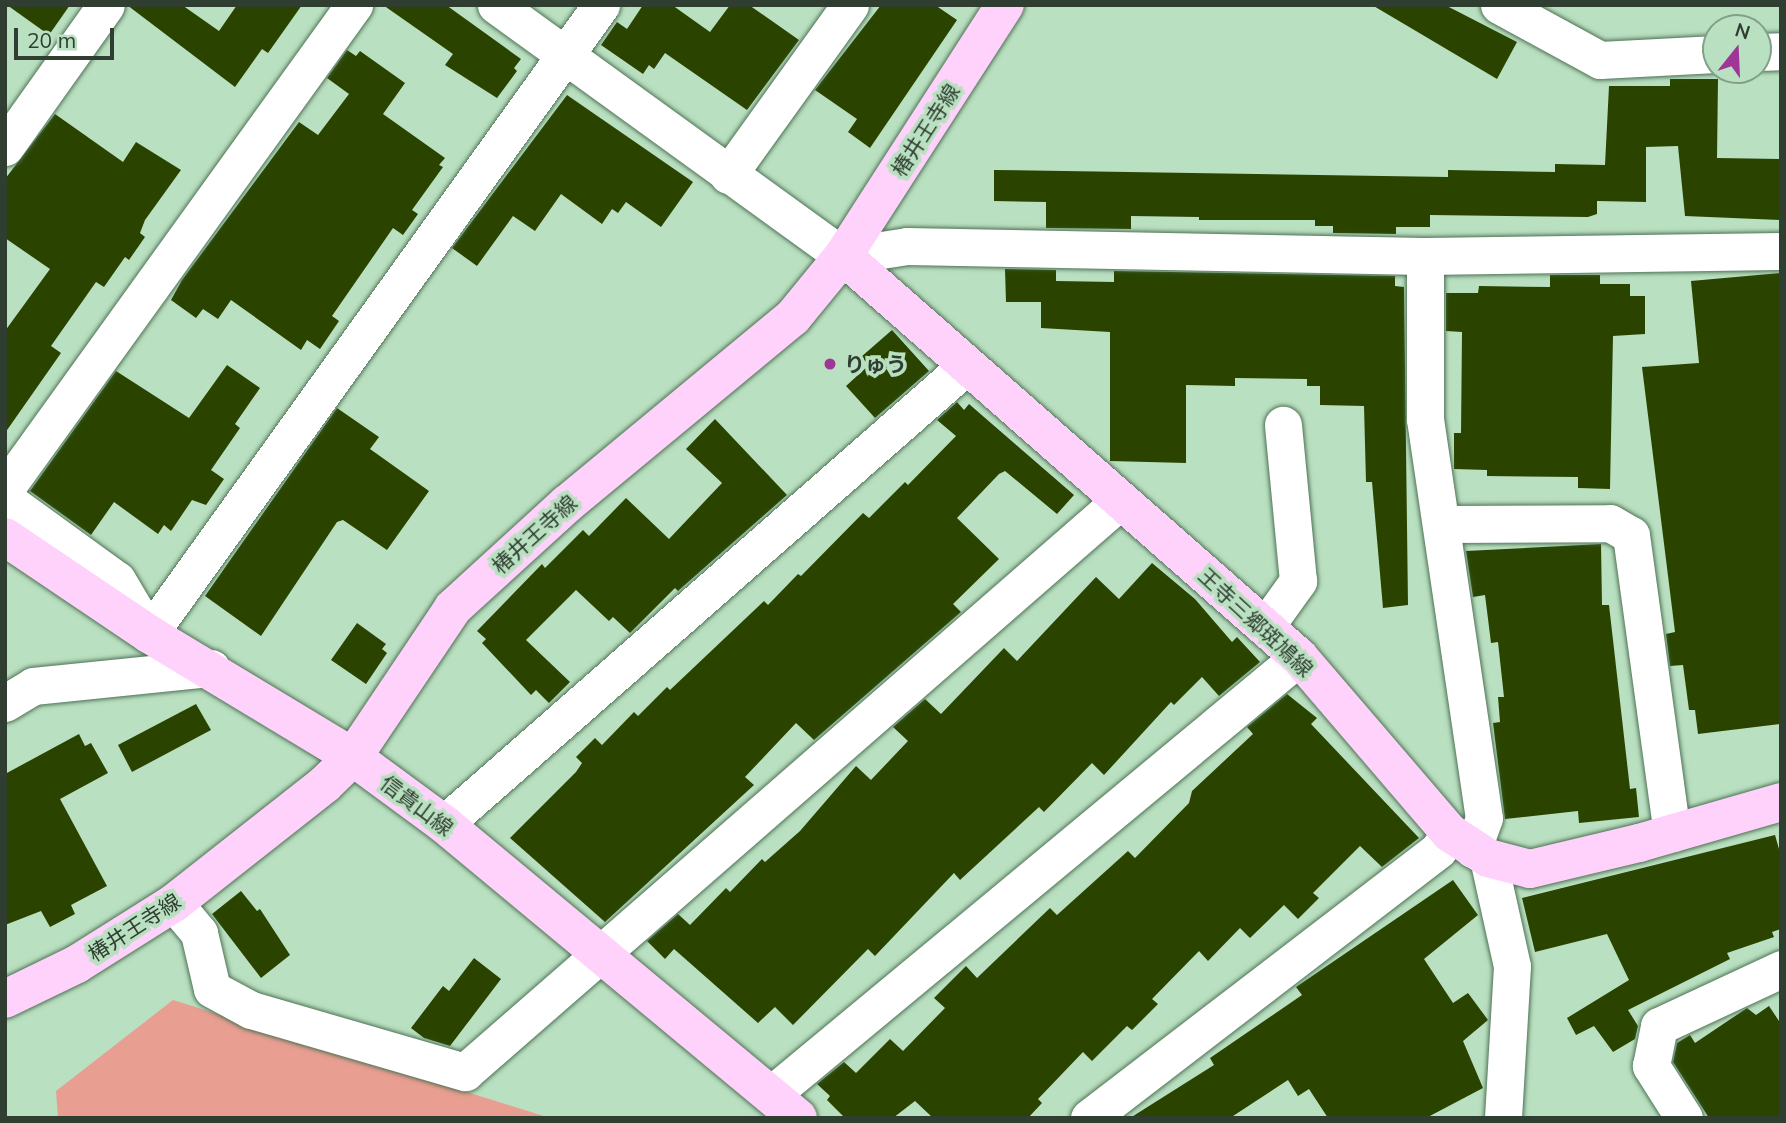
<!DOCTYPE html>
<meta charset="utf-8">
<style>
body{margin:0}
#map{position:relative;width:1786px;height:1123px;overflow:hidden;background:#b9e0c0;font-family:Mulish,"Noto Sans JP",sans-serif}
div>[style]{position:absolute}
.green>*{inset:0;background:#e99e92}
.building>*{inset:0;background:#2a4400}
.roads{filter:drop-shadow(0 0 2px #4f7255) drop-shadow(0 0 2px #4f7255)}
.minor>*{height:37px;margin:-18.5px;padding:0 18.5px;transform-origin:18.5px;border-radius:18.5px;background:#fff}
.major>*{height:38px;margin:-19px;padding:0 19px;transform-origin:19px;border-radius:19px;background:#ffd2fb}
.dots>*{width:19px;height:19px;translate:-50% -50%;box-sizing:border-box;border:4px solid #b9e0c0;border-radius:50%}
span{translate:-50% -50%;white-space:nowrap;text-align:center;line-height:1.15;-webkit-text-stroke:7px #b9e0c0;paint-order:stroke}
.street-label{font-size:21px;color:#2f3e31}
.poi-label{font-size:21px;color:#2f3e31;font-weight:700}
.left{translate:0 -50%;text-align:left}
.frame{position:absolute;inset:0;border:7px solid #2f3e31;pointer-events:none}
.north{position:absolute;left:1702px;top:14px;width:70px;height:70px;box-sizing:border-box;background:#b9e0c0;border:2px solid #829f87;border-radius:50%;rotate:18deg;font-size:19px;font-weight:700;line-height:28px;text-align:center;color:#2f3e31}
.north::after{content:'';display:block;margin:auto;width:24px;height:32px;background:#9e3698;clip-path:polygon(50% 0,100% 100%,50% 72%,0 100%)}
.scale{position:absolute;left:14px;top:28px;width:100px;height:32px;box-sizing:border-box;border:4px solid #2f3e31;border-top:0;padding-left:9px;font-size:21px;line-height:24px;white-space:nowrap;color:#2f3e31;-webkit-text-stroke:5px #b9e0c0;paint-order:stroke}
</style>
<div id="map">
<div class="green">
<i style="clip-path:polygon(173px 1000px,550px 1118px,58px 1118px,56px 1091px)"></i>
</div>
<div class="building">
<i style="clip-path:polygon(7px 5px,70px 5px,49px 35px)"></i>
<i style="clip-path:polygon(127px 5px,182px 5px,219px 31px,237px 5px,302px 5px,268px 53px,262px 49px,235px 87px)"></i>
<i style="clip-path:polygon(383px 5px,446px 5px,521px 59px,514px 68px,517px 71px,497px 98px,445px 65px,453px 54px)"></i>
<i style="clip-path:polygon(643px 5px,672px 5px,710px 32px,730px 5px,749px 5px,799px 40px,747px 110px,665px 53px,654px 69px,649px 65px,643px 74px,601px 45px,617px 22px,627px 29px)"></i>
<i style="clip-path:polygon(881px 5px,935px 5px,957px 20px,870px 148px,848px 132px,857px 119px,815px 90px)"></i>
<i style="clip-path:polygon(1372px 5px,1445px 5px,1517px 42px,1497px 79px)"></i>
<i style="clip-path:polygon(347px 50px,356px 56px,360px 51px,405px 83px,383px 114px,445px 158px,439px 165px,443px 167px,412px 210px,418px 214px,403px 235px,393px 228px,332px 316px,339px 321px,320px 349px,307px 340px,301px 350px,231px 300px,218px 319px,203px 309px,196px 318px,171px 300px,182px 280px,299px 122px,318px 135px,349px 94px,327px 78px)"></i>
<i style="clip-path:polygon(1670px 79px,1718px 79px,1717px 158px,1781px 159px,1781px 220px,1685px 216px,1678px 146px,1646px 147px,1646px 202px,1597px 201px,1597px 214px,1588px 217px,1430px 215px,1430px 227px,1396px 227px,1396px 234px,1333px 233px,1333px 226px,1315px 226px,1315px 220px,1199px 220px,1199px 217px,1131px 216px,1131px 229px,1046px 228px,1046px 202px,994px 201px,994px 170px,1448px 177px,1448px 170px,1555px 172px,1555px 164px,1605px 165px,1609px 86px,1670px 86px)"></i>
<i style="clip-path:polygon(567px 95px,693px 182px,661px 227px,626px 202px,618px 213px,612px 209px,602px 224px,561px 194px,535px 231px,513px 216px,477px 266px,452px 248px)"></i>
<i style="clip-path:polygon(55px 114px,123px 162px,136px 142px,181px 170px,145px 220px,140px 233px,145px 237px,129px 260px,125px 257px,104px 287px,96px 282px,51px 346px,61px 353px,5px 433px,5px 331px,50px 269px,5px 238px,5px 179px)"></i>
<i style="clip-path:polygon(1005px 269px,1056px 270px,1056px 281px,1114px 282px,1114px 271px,1395px 276px,1395px 286px,1404px 287px,1408px 605px,1383px 608px,1372px 482px,1366px 482px,1364px 406px,1320px 405px,1320px 386px,1307px 386px,1307px 379px,1235px 378px,1235px 386px,1186px 385px,1186px 463px,1110px 461px,1110px 332px,1041px 328px,1041px 302px,1006px 302px)"></i>
<i style="clip-path:polygon(1781px 273px,1781px 724px,1698px 734px,1695px 710px,1689px 710px,1683px 665px,1670px 666px,1666px 634px,1675px 632px,1642px 367px,1699px 363px,1691px 281px)"></i>
<i style="clip-path:polygon(1550px 275px,1600px 275px,1600px 284px,1630px 284px,1630px 296px,1645px 296px,1645px 334px,1613px 336px,1610px 489px,1578px 488px,1578px 477px,1487px 476px,1487px 470px,1454px 469px,1454px 433px,1461px 433px,1462px 332px,1446px 331px,1446px 293px,1478px 293px,1479px 286px,1550px 287px)"></i>
<i style="clip-path:polygon(892px 330px,929px 371px,875px 418px,846px 386px,869px 365px,861px 357px)"></i>
<i style="clip-path:polygon(227px 365px,260px 388px,235px 424px,240px 428px,211px 470px,224px 479px,206px 505px,192px 500px,171px 531px,164px 525px,158px 534px,114px 502px,91px 535px,30px 491px,116px 371px,189px 418px)"></i>
<i style="clip-path:polygon(957px 402px,964px 410px,969px 404px,1074px 495px,1057px 514px,1005px 471px,999px 474px,957px 518px,999px 559px,953px 604px,961px 612px,814px 740px,796px 723px,745px 777px,754px 785px,605px 922px,510px 838px,576px 772px,582px 763px,576px 757px,595px 738px,602px 745px,634px 712px,638px 716px,667px 687px,670px 690px,764px 601px,768px 605px,798px 574px,801px 576px,863px 513px,869px 518px,905px 482px,908px 485px,956px 436px,937px 420px)"></i>
<i style="clip-path:polygon(337px 408px,379px 437px,370px 449px,429px 491px,387px 550px,343px 520px,337px 522px,261px 636px,205px 596px)"></i>
<i style="clip-path:polygon(715px 419px,787px 495px,678px 591px,675px 588px,630px 633px,613px 617px,609px 621px,576px 590px,526px 640px,570px 682px,549px 703px,536px 690px,531px 695px,482px 643px,486px 639px,477px 631px,542px 564px,545px 568px,583px 530px,589px 536px,626px 498px,669px 539px,722px 483px,686px 449px)"></i>
<i style="clip-path:polygon(1601px 544px,1602px 605px,1609px 605px,1630px 789px,1636px 788px,1639px 817px,1579px 823px,1578px 811px,1505px 819px,1493px 723px,1500px 722px,1498px 697px,1504px 697px,1498px 642px,1491px 643px,1485px 595px,1473px 597px,1466px 551px)"></i>
<i style="clip-path:polygon(1152px 563px,1195px 599px,1232px 642px,1237px 637px,1260px 662px,1219px 696px,1202px 677px,1174px 705px,1171px 702px,1104px 775px,1092px 763px,1044px 812px,1039px 807px,960px 880px,954px 873px,875px 956px,868px 949px,793px 1025px,775px 1007px,758px 1023px,674px 949px,665px 959px,647px 941px,678px 914px,690px 925px,726px 888px,730px 892px,762px 859px,765px 862px,800px 831px,856px 766px,871px 780px,908px 741px,893px 727px,925px 699px,941px 714px,1004px 648px,1017px 661px,1096px 577px,1119px 599px)"></i>
<i style="clip-path:polygon(357px 623px,386px 644px,382px 649px,387px 653px,366px 684px,331px 660px)"></i>
<i style="clip-path:polygon(1287px 694px,1317px 718px,1311px 724px,1419px 838px,1382px 867px,1360px 846px,1313px 893px,1319px 898px,1298px 919px,1284px 905px,1250px 938px,1240px 928px,1208px 961px,1199px 951px,1152px 999px,1158px 1004px,1132px 1030px,1127px 1026px,1092px 1061px,1083px 1052px,1038px 1099px,1042px 1103px,1028px 1118px,933px 1118px,915px 1101px,893px 1118px,845px 1118px,827px 1100px,830px 1096px,817px 1084px,844px 1062px,856px 1073px,890px 1039px,903px 1051px,945px 1008px,934px 998px,966px 966px,977px 978px,1050px 908px,1057px 915px,1128px 851px,1135px 858px,1189px 803px,1192px 791px,1253px 734px,1247px 727px)"></i>
<i style="clip-path:polygon(196px 704px,211px 730px,132px 772px,118px 745px)"></i>
<i style="clip-path:polygon(79px 734px,85px 746px,91px 743px,108px 773px,60px 799px,107px 886px,71px 905px,75px 914px,50px 927px,41px 911px,5px 925px,5px 774px)"></i>
<i style="clip-path:polygon(1775px 835px,1781px 856px,1781px 929px,1772px 932px,1774px 937px,1727px 953px,1730px 959px,1628px 1010px,1638px 1026px,1635px 1039px,1613px 1052px,1594px 1026px,1576px 1035px,1567px 1018px,1629px 980px,1607px 934px,1535px 952px,1522px 898px)"></i>
<i style="clip-path:polygon(1453px 880px,1478px 915px,1424px 959px,1453px 1003px,1468px 993px,1488px 1020px,1463px 1041px,1483px 1088px,1426px 1118px,1328px 1118px,1309px 1089px,1298px 1096px,1288px 1080px,1230px 1118px,1130px 1118px,1214px 1065px,1210px 1058px,1302px 995px,1296px 987px)"></i>
<i style="clip-path:polygon(241px 891px,257px 911px,260px 909px,290px 955px,261px 978px,212px 914px)"></i>
<i style="clip-path:polygon(474px 958px,501px 979px,450px 1046px,424px 1038px,411px 1028px,443px 986px,449px 991px)"></i>
<i style="clip-path:polygon(1769px 1006px,1781px 1024px,1781px 1118px,1709px 1118px,1673px 1062px,1677px 1043px,1690px 1035px,1695px 1043px,1747px 1008px,1756px 1015px)"></i>
</div>
<div class="roads">
<div class="minor">
<i style="left:496px;top:5px;width:428px;rotate:35.9deg"></i>
<i style="left:843px;top:256px;width:65px;rotate:-8.9deg"></i>
<i style="left:907px;top:246px;width:518px;rotate:1.11deg"></i>
<i style="left:1425px;top:256px;width:356px;rotate:-0.8deg"></i>
<i style="left:1499px;top:5px;width:115px;rotate:28.6deg"></i>
<i style="left:1600px;top:60px;width:116px;rotate:-3deg"></i>
<i style="left:1758px;top:52px;width:23px;rotate:-2deg"></i>
<i style="left:5px;top:147px;width:174px;rotate:-54.6deg"></i>
<i style="left:728px;top:175px;width:209px;rotate:-54.3deg"></i>
<i style="left:1425px;top:256px;width:163px;rotate:90deg"></i>
<i style="left:1425px;top:419px;width:403px;rotate:81.6deg"></i>
<i style="left:1484px;top:818px;width:33px;rotate:110deg"></i>
<i style="left:5px;top:489px;width:597px;rotate:-54.21deg"></i>
<i style="left:5px;top:499px;width:138px;rotate:35.9deg"></i>
<i style="left:117px;top:580px;width:63px;rotate:59.3deg"></i>
<i style="left:149px;top:634px;width:775px;rotate:-54.3deg"></i>
<i style="left:1443px;top:524px;width:167px;rotate:-0.3deg"></i>
<i style="left:1610px;top:523px;width:24px;rotate:30deg"></i>
<i style="left:1631px;top:535px;width:301px;rotate:82.2deg"></i>
<i style="left:1265px;top:627px;width:57px;rotate:-54.3deg"></i>
<i style="left:1298px;top:581px;width:157px;rotate:-95.5deg"></i>
<i style="left:5px;top:703px;width:33px;rotate:-31deg"></i>
<i style="left:33px;top:686px;width:179px;rotate:-5.8deg"></i>
<i style="left:444px;top:824px;width:694px;rotate:-41.26deg"></i>
<i style="left:1488px;top:858px;width:111px;rotate:77.5deg"></i>
<i style="left:1512px;top:966px;width:152px;rotate:93.4deg"></i>
<i style="left:174px;top:903px;width:39px;rotate:50deg"></i>
<i style="left:199px;top:933px;width:57px;rotate:76.9deg"></i>
<i style="left:212px;top:989px;width:44px;rotate:28.3deg"></i>
<i style="left:251px;top:1010px;width:223px;rotate:16.2deg"></i>
<i style="left:465px;top:1072px;width:870px;rotate:-41.09deg"></i>
<i style="left:773px;top:1093px;width:683px;rotate:-39.66deg"></i>
<i style="left:1089px;top:1118px;width:440px;rotate:-37.5deg"></i>
<i style="left:1438px;top:850px;width:21px;rotate:-55deg"></i>
<i style="left:1684px;top:1118px;width:62px;rotate:-122.4deg"></i>
<i style="left:1651px;top:1066px;width:41px;rotate:-78.7deg"></i>
<i style="left:1659px;top:1026px;width:135px;rotate:-25deg"></i>
</div>
<div class="major">
<i style="left:843px;top:256px;width:607px;rotate:41.33deg"></i>
<i style="left:1299px;top:657px;width:232px;rotate:49.4deg"></i>
<i style="left:1450px;top:833px;width:45px;rotate:33.3deg"></i>
<i style="left:1488px;top:858px;width:43px;rotate:14.7deg"></i>
<i style="left:1530px;top:869px;width:112px;rotate:-13.4deg"></i>
<i style="left:1639px;top:843px;width:148px;rotate:-16.1deg"></i>
<i style="left:5px;top:537px;width:174px;rotate:34deg"></i>
<i style="left:149px;top:634px;width:238px;rotate:31.1deg"></i>
<i style="left:353px;top:757px;width:113px;rotate:36.4deg"></i>
<i style="left:444px;top:824px;width:460px;rotate:39.7deg"></i>
<i style="left:5px;top:999px;width:80px;rotate:-25.9deg"></i>
<i style="left:77px;top:964px;width:115px;rotate:-32.2deg"></i>
<i style="left:174px;top:903px;width:192px;rotate:-38.2deg"></i>
<i style="left:325px;top:784px;width:39px;rotate:-44deg"></i>
<i style="left:353px;top:757px;width:179px;rotate:-56.1deg"></i>
<i style="left:453px;top:608px;width:154px;rotate:-42.4deg"></i>
<i style="left:567px;top:504px;width:293px;rotate:-39.6deg"></i>
<i style="left:793px;top:317px;width:79px;rotate:-50.7deg"></i>
<i style="left:843px;top:256px;width:299px;rotate:-57.2deg"></i>
</div>
</div>
<div class="dots">
<i style="left:830px;top:364px;background:#9e3698"></i>
</div>
<div class="street-label">
<span style="left:925px;top:130px;rotate:-57deg">椿井王寺線</span>
<span style="left:534px;top:534px;rotate:-42deg">椿井王寺線</span>
<span style="left:1256px;top:622px;rotate:43deg">王寺三郷斑鳩線</span>
<span style="left:417px;top:805px;rotate:37deg">信貴山線</span>
<span style="left:134px;top:927px;rotate:-33deg">椿井王寺線</span>
</div>
<div class="poi-label">
<span class="left" style="left:844px;top:364px">りゅう</span>
</div>
<div class="frame"></div>
<div class="north">N</div>
<div class="scale">20 m</div>
</div>
